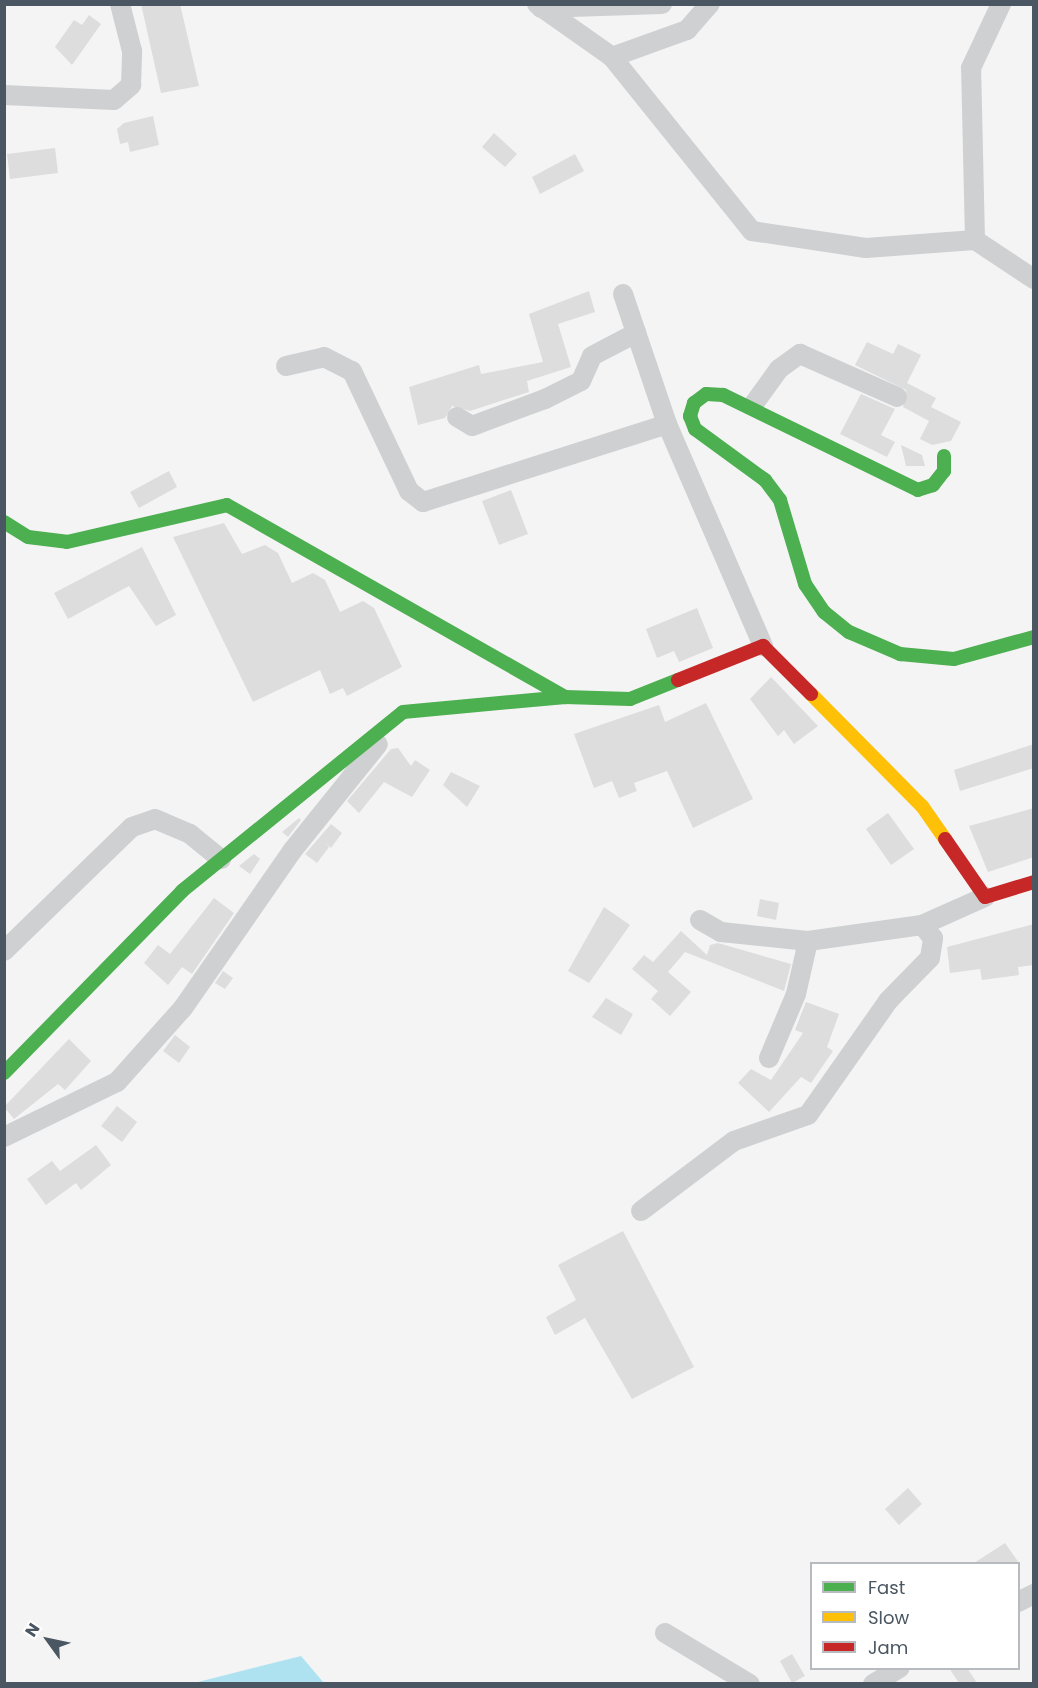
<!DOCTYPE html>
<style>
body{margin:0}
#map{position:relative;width:1038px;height:1688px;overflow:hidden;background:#f4f4f4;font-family:Poppins,sans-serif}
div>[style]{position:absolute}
.water>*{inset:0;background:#aee2f0}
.building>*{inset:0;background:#ddddde}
.street>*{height:20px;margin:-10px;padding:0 10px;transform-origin:10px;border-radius:10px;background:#ced0d2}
.fast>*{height:14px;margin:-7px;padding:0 7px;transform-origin:7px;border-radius:7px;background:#4caf50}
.slow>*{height:14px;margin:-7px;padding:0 7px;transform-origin:7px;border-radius:7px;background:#ffc107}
.jam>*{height:14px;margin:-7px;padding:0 7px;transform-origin:7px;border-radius:7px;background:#c62828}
span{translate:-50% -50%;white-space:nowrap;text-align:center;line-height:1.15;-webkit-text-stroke:6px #fff;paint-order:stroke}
.frame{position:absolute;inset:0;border:6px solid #4a5661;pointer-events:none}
.legend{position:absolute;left:810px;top:1562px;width:210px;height:108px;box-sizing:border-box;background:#fff;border:2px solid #b7bbc0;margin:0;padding:8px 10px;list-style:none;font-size:18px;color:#4a5661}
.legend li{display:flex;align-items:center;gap:12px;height:30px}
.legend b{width:30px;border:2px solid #b7bbc0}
.north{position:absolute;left:18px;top:1610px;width:60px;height:60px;-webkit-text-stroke:4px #fff;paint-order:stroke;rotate:303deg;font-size:16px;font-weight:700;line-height:24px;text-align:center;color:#4a5661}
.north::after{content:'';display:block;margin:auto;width:21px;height:27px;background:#4a5661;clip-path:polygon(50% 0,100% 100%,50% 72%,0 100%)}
</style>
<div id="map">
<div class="water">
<i style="clip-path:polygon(301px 1656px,324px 1683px,194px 1683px)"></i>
</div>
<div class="building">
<i style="clip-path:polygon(141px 4px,180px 4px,199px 86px,161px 93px)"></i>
<i style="clip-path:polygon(89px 15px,101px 24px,72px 65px,55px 47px,74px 20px,82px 25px)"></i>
<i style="clip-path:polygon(153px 116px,159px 145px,130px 152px,128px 142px,120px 144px,117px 129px,124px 123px)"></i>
<i style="clip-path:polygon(494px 133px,517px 154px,505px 167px,482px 147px)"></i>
<i style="clip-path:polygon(55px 148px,58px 173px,10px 179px,7px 154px)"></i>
<i style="clip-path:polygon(575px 154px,584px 171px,540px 194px,532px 177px)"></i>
<i style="clip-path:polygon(589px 291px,595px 312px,558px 324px,571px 367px,527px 381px,529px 392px,470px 411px,452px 406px,445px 418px,418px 425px,409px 387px,479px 365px,481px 374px,543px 362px,529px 314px)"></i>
<i style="clip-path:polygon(867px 342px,893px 354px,898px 344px,921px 355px,907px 383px,936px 398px,931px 407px,961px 422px,951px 441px,932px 445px,920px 439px,929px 421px,903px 407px,906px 390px,855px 365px)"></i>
<i style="clip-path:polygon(861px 394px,895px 409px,881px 435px,895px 442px,887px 457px,840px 434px)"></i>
<i style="clip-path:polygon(901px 445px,922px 455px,925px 466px,906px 466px)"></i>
<i style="clip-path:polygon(169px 471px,177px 487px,139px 508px,130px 492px)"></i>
<i style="clip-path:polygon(511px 490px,528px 534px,499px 545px,482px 501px)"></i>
<i style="clip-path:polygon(224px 523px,242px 554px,265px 545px,278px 553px,292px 583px,313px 573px,325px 580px,340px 612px,363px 601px,374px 608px,402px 667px,347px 696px,343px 688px,330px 694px,320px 670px,253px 702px,173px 537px)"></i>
<i style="clip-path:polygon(142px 547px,176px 615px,156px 626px,129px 586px,68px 619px,54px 593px)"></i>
<i style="clip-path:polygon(697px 608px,713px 648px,679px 662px,674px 651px,657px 658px,646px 629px)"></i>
<i style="clip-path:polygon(771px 677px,818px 726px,794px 744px,784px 730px,778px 736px,750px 699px)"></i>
<i style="clip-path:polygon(706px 703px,753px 799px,693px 828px,667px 771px,634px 783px,637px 791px,619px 798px,612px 781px,594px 788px,574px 734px,659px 705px,665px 722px)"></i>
<i style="clip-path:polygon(1034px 744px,1034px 768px,960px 791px,954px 770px)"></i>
<i style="clip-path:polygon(398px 748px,411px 766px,415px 760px,430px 770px,412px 797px,384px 782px,359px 813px,347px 801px,391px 749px)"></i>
<i style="clip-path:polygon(451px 772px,480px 786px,467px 807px,443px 785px)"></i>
<i style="clip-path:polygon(1034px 808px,1034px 857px,988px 872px,969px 826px)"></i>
<i style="clip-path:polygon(888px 813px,914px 849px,891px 865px,866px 829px)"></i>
<i style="clip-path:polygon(299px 818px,301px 820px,288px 837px,282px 832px)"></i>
<i style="clip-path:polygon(331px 824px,342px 833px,331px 848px,324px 842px,329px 847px,317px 863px,305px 854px)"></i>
<i style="clip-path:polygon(254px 854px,260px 859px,250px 874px,239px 866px)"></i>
<i style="clip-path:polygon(214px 898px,234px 913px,192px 974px,182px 967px,168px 985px,144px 963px,158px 945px,170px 954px)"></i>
<i style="clip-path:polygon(760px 899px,779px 903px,776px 920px,757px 916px)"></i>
<i style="clip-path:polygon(604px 907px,630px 925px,589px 983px,568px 971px)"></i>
<i style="clip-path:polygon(1034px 924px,1034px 965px,1018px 967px,1019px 975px,982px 980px,980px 969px,950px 973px,947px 947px)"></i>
<i style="clip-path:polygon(681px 931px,707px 955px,710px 945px,718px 943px,791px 964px,784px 991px,685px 952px,668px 972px,691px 992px,670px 1016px,651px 999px,658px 991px,632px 969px,644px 955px,653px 962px)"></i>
<i style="clip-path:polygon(223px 971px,233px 978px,225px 989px,215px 983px)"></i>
<i style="clip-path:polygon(606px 998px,633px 1014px,621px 1035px,592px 1017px)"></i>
<i style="clip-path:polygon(806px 1002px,839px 1014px,827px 1047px,833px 1051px,811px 1083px,801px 1077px,769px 1112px,738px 1083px,751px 1069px,771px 1080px,803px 1033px,795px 1030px)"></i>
<i style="clip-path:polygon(175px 1035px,190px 1047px,179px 1063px,163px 1051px)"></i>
<i style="clip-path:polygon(69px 1039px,91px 1061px,65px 1090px,58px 1084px,14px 1119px,4px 1107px)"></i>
<i style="clip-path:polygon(117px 1106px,137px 1122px,122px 1142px,101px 1126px)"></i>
<i style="clip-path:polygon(96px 1145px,111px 1165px,81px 1190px,76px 1183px,46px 1205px,27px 1179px,52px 1161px,60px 1171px)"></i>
<i style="clip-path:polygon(623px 1231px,694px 1367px,632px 1399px,585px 1318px,555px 1335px,546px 1317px,576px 1300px,558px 1265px)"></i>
<i style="clip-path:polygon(908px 1488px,922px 1504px,899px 1525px,885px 1509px)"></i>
<i style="clip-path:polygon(1005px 1543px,1019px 1563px,974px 1563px)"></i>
<i style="clip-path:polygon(792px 1654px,805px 1676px,792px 1683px,780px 1661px)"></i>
<i style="clip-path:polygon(949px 1668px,967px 1668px,977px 1683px,959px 1683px)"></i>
</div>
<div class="street">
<i style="left:537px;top:4px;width:92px;rotate:35.2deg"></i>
<i style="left:612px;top:57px;width:223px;rotate:51.2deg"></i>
<i style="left:752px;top:231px;width:115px;rotate:8.5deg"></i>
<i style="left:866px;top:248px;width:109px;rotate:-4.2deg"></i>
<i style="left:975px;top:240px;width:71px;rotate:33.5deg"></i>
<i style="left:541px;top:8px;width:121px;rotate:-1.9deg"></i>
<i style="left:612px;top:57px;width:80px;rotate:-19.8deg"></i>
<i style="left:687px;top:30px;width:35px;rotate:-49deg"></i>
<i style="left:4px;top:95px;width:110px;rotate:2.6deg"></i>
<i style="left:114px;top:100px;width:23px;rotate:-41deg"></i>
<i style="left:131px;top:85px;width:34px;rotate:-88deg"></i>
<i style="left:132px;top:51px;width:49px;rotate:-104.3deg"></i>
<i style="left:975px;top:240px;width:172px;rotate:-91.3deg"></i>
<i style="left:971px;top:68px;width:71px;rotate:-64.9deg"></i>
<i style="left:623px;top:294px;width:137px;rotate:71.3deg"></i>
<i style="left:667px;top:424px;width:242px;rotate:66.6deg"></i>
<i style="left:286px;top:366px;width:39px;rotate:-13deg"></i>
<i style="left:324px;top:357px;width:31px;rotate:27deg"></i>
<i style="left:352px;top:371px;width:133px;rotate:64.6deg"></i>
<i style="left:409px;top:491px;width:18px;rotate:38deg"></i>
<i style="left:423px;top:502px;width:256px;rotate:-17.7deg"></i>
<i style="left:753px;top:405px;width:44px;rotate:-54.2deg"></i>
<i style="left:779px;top:369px;width:26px;rotate:-36deg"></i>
<i style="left:800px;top:354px;width:106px;rotate:23.9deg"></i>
<i style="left:457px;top:417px;width:17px;rotate:31deg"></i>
<i style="left:472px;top:426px;width:78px;rotate:-20.3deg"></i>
<i style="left:545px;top:399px;width:40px;rotate:-26.6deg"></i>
<i style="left:581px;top:381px;width:27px;rotate:-66deg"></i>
<i style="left:592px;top:356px;width:50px;rotate:-27.6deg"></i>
<i style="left:700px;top:920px;width:24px;rotate:30deg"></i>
<i style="left:721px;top:932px;width:87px;rotate:5.9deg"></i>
<i style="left:808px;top:941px;width:115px;rotate:-8deg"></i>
<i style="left:922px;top:925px;width:69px;rotate:-24deg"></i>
<i style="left:4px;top:951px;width:178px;rotate:-44.1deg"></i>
<i style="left:132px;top:827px;width:24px;rotate:-19deg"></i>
<i style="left:155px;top:819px;width:38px;rotate:23deg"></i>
<i style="left:190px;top:834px;width:40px;rotate:39deg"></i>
<i style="left:769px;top:1058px;width:69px;rotate:-67.1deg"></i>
<i style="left:796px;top:994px;width:54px;rotate:-77.2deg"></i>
<i style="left:4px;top:1137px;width:126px;rotate:-26deg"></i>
<i style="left:117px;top:1082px;width:99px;rotate:-48.3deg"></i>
<i style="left:183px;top:1008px;width:191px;rotate:-55.2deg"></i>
<i style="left:292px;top:851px;width:137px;rotate:-51.2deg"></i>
<i style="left:641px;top:1211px;width:116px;rotate:-37deg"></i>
<i style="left:734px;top:1141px;width:78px;rotate:-19.4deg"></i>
<i style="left:808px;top:1115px;width:139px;rotate:-54.9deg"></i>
<i style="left:888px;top:1001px;width:60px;rotate:-45.7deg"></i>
<i style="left:930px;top:958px;width:20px;rotate:-81deg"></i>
<i style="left:933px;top:938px;width:17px;rotate:-130deg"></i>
<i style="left:1018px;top:1602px;width:18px;rotate:-27deg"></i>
<i style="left:665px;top:1633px;width:99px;rotate:31deg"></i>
<i style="left:873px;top:1684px;width:31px;rotate:-31deg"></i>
</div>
<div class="fast">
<i style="left:944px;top:456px;width:15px;rotate:90deg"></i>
<i style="left:944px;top:471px;width:18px;rotate:128deg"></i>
<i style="left:933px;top:485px;width:16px;rotate:162deg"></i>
<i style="left:918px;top:490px;width:217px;rotate:-154deg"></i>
<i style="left:723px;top:395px;width:17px;rotate:-177deg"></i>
<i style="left:706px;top:394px;width:15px;rotate:143deg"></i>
<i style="left:694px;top:403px;width:14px;rotate:107deg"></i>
<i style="left:690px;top:416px;width:14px;rotate:69deg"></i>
<i style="left:695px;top:429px;width:87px;rotate:36.1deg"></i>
<i style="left:765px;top:480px;width:25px;rotate:53deg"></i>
<i style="left:780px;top:500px;width:88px;rotate:73.4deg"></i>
<i style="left:805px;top:584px;width:34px;rotate:56deg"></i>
<i style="left:824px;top:612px;width:32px;rotate:39deg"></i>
<i style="left:849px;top:632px;width:56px;rotate:23.3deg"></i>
<i style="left:900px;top:654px;width:54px;rotate:5.3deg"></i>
<i style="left:954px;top:659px;width:83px;rotate:-15.4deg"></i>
<i style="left:4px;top:522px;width:28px;rotate:32deg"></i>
<i style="left:28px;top:537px;width:39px;rotate:7deg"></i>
<i style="left:67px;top:542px;width:164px;rotate:-13deg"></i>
<i style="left:227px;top:505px;width:389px;rotate:29.6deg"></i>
<i style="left:4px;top:1073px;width:255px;rotate:-45.6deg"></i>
<i style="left:182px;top:891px;width:284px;rotate:-39deg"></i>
<i style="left:403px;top:712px;width:163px;rotate:-5.3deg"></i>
<i style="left:565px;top:697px;width:65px;rotate:1.8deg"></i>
<i style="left:630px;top:699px;width:52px;rotate:-21.6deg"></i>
</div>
<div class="slow">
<i style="left:811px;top:694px;width:158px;rotate:45.3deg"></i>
<i style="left:922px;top:806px;width:40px;rotate:55.1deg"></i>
</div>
<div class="jam">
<i style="left:678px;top:680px;width:92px;rotate:-21.8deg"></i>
<i style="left:763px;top:646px;width:68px;rotate:45deg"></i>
<i style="left:945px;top:839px;width:70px;rotate:55.4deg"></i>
<i style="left:985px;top:897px;width:51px;rotate:-17deg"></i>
</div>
<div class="frame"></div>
<ul class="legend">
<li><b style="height:8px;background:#4caf50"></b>Fast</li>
<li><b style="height:8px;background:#ffc107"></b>Slow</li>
<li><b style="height:8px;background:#c62828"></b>Jam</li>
</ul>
<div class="north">N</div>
</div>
